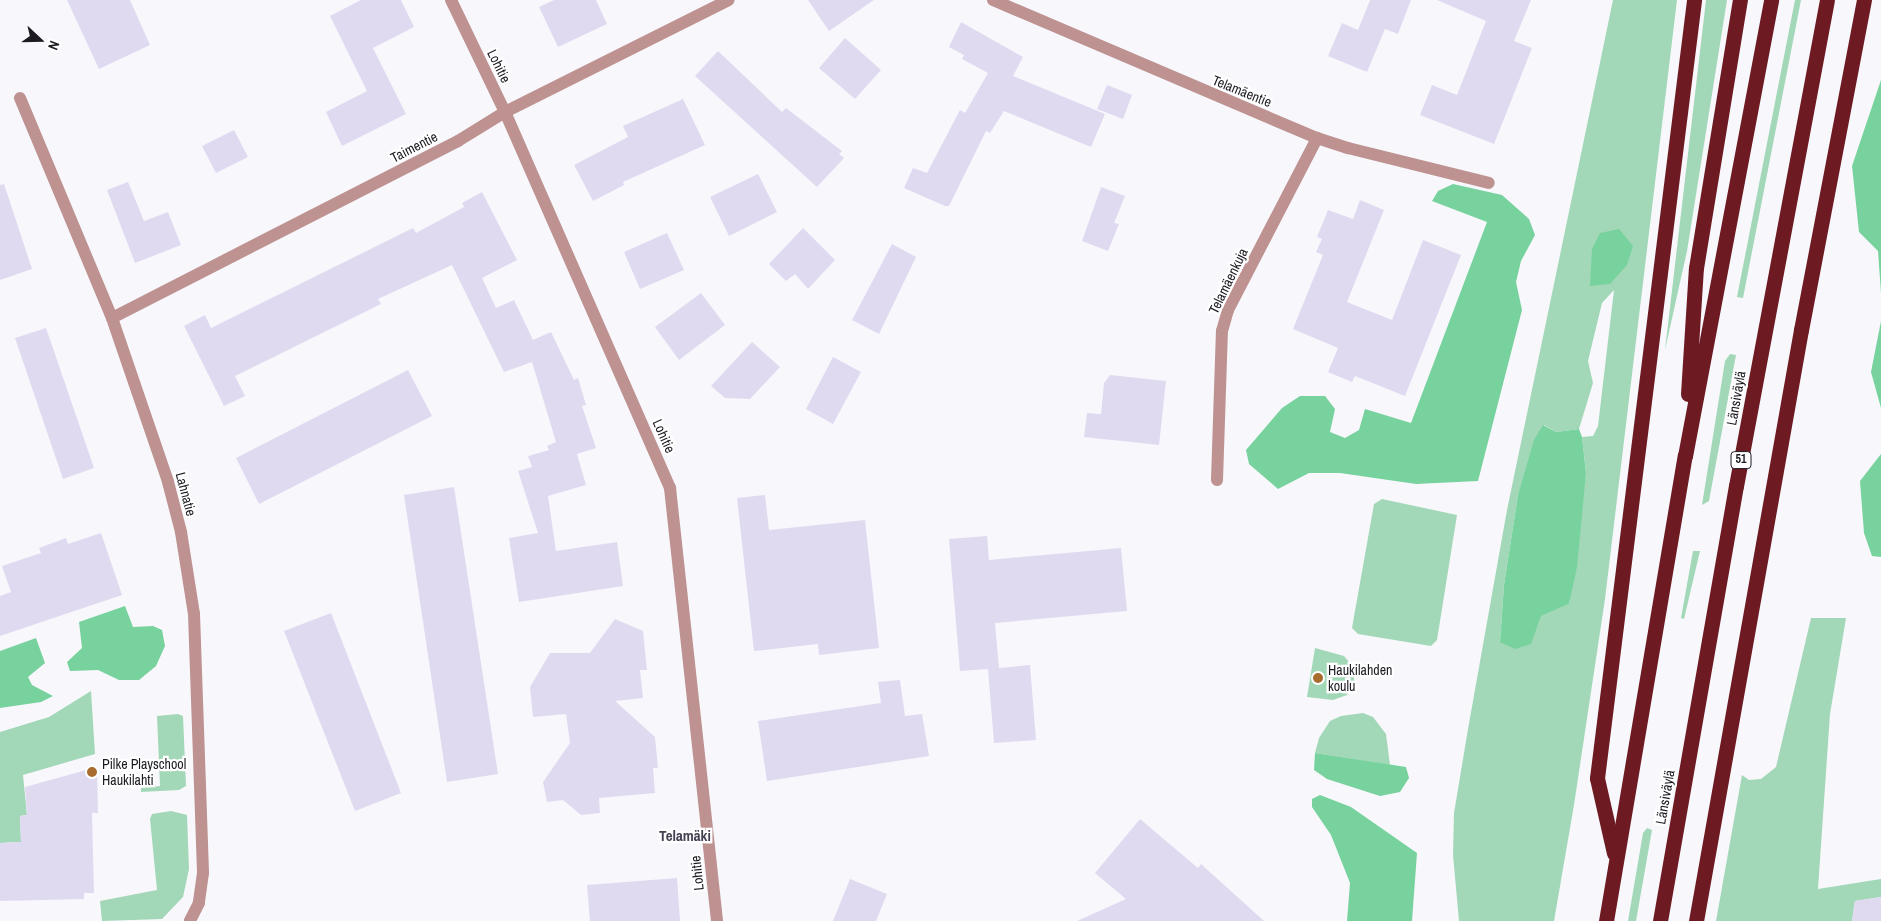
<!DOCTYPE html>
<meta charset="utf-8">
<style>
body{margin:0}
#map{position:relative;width:1881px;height:921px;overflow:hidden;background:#f8f7fc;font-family:"Archivo Narrow",sans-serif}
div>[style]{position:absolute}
.green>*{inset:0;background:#a2d8b8}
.forest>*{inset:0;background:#77d29e}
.building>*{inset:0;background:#e0daf1}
.minor>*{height:12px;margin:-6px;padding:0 6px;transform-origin:6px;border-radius:6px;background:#bd9291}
.highway>*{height:15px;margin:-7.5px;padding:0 7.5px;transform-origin:7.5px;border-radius:7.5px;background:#6d1a22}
.dots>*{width:14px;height:14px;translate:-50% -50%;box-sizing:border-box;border:2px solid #fff;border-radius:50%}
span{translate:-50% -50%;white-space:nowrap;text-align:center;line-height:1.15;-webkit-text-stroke:4.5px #fff;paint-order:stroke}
.shield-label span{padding:1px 4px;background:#fff;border:1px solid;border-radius:4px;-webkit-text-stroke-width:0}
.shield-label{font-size:12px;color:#1d1a22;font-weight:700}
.street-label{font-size:14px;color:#1d1a22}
.poi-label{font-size:14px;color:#1d1a22}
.left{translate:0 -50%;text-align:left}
.neighbourhood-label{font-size:15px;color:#454053;font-weight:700}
.north{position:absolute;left:15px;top:15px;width:50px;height:50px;-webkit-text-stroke:4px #fff;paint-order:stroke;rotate:111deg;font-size:14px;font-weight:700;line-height:20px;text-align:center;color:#1d1a22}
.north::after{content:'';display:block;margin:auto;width:18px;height:22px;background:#1d1a22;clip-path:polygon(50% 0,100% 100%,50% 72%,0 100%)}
</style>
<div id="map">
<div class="green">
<i style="clip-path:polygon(evenodd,1613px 0,1677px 0,1605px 599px,1574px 805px,1554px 921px,1459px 921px,1453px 855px,1454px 813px,1468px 729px,1507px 510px,1613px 0,1614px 290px,1598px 426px,1593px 436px,1582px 437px,1586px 473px,1569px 604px,1540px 616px,1500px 642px,1504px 585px,1518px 495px,1544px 425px,1556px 432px,1579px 429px,1593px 383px,1588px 361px,1602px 303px,1614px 290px)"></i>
<i style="clip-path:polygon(1706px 0,1727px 0,1687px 251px,1665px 350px)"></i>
<i style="clip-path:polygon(1795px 0,1801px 0,1743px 298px,1737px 297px)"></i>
<i style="clip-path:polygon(1730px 354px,1736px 355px,1709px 501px,1702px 505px,1725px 361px)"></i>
<i style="clip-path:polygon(1382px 499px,1457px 515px,1437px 640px,1431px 646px,1358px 634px,1352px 628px,1374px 504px)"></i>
<i style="clip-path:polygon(1693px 551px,1700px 551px,1684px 619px,1681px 618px)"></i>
<i style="clip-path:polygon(1811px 618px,1846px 618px,1830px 714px,1818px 889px,1881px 879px,1881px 897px,1855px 901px,1852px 921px,1716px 921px,1742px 775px,1749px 780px,1761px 779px,1776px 767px)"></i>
<i style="clip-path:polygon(1315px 648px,1344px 656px,1354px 668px,1354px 683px,1347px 695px,1333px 700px,1307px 697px)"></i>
<i style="clip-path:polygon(91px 691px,95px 754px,23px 775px,27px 815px,20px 816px,21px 842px,0 843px,0 732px,49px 717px)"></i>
<i style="clip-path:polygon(1363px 713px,1373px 717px,1386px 734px,1390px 765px,1315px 753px,1319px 738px,1330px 721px,1341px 716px)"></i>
<i style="clip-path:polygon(178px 714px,183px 716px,186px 786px,179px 790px,141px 792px,141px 788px,160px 786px,157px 716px)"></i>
<i style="clip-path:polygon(171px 811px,187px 815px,189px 869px,183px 897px,162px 919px,102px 921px,100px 901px,157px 890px,150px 819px,152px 814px)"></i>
<i style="clip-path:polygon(1647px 828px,1652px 830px,1636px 921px,1628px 921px,1643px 833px)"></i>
</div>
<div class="forest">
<i style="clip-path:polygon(1881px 80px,1881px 293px,1878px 251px,1859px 232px,1852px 166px)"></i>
<i style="clip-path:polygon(1453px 184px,1502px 195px,1529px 219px,1535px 235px,1521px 261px,1516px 282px,1522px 310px,1478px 481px,1416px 484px,1340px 473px,1309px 473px,1278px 489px,1249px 464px,1246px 450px,1282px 408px,1300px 396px,1325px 396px,1335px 409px,1330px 432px,1345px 438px,1359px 430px,1365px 409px,1411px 423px,1487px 222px,1432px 201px,1438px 191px)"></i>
<i style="clip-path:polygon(1619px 229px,1633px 246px,1627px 265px,1610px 284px,1590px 286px,1592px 249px,1600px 233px)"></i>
<i style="clip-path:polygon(1881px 321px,1881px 408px,1871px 372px)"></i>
<i style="clip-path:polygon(1543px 425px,1556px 432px,1579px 429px,1582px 437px,1586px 473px,1577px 567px,1569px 604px,1541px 616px,1531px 644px,1515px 649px,1500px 642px,1504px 585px,1518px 495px,1534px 440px)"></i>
<i style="clip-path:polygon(1881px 454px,1881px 557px,1872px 556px,1864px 533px,1860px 481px)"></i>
<i style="clip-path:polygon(125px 606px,133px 627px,153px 626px,162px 630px,165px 646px,156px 666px,139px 680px,119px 680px,98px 670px,70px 671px,67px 662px,82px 648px,79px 622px)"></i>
<i style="clip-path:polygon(36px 638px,45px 663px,28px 677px,32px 685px,53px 696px,41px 702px,0 708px,0 651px)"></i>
<i style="clip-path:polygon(1315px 753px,1406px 767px,1409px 778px,1400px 792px,1380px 796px,1327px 779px,1314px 770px)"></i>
<i style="clip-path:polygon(1320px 795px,1351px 807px,1417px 853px,1412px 921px,1347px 921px,1350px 883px,1331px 835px,1312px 807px,1312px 799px)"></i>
</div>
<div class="building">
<i style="clip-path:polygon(67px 0,130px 0,150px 45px,99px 69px)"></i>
<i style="clip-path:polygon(361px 0,401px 0,414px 27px,373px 48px,406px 114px,342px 146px,326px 112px,367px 91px,330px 16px)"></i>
<i style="clip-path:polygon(554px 0,596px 0,607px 24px,558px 47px,539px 7px)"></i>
<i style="clip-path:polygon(808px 0,874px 0,829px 31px)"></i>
<i style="clip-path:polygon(1370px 0,1411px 0,1398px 34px,1385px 29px,1367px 72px,1328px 56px,1342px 23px,1358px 30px)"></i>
<i style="clip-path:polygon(1437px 0,1531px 0,1514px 41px,1532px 48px,1494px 144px,1420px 115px,1432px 85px,1457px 95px,1486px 21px)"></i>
<i style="clip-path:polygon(961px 22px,1023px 57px,1013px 76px,1105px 114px,1091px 147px,1004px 111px,990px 133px,986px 131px,949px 206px,945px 206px,904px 188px,913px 168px,927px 173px,960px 110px,965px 113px,988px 73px,962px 59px,964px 55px,949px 47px)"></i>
<i style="clip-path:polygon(845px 38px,881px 70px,855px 99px,819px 68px)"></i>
<i style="clip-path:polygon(718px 51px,782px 112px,786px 108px,842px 151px,839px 154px,844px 158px,817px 187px,695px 76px)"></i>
<i style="clip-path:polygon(1107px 85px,1132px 95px,1123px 119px,1097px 109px)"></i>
<i style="clip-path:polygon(683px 99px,705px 145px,623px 182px,624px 185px,593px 201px,574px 165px,628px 137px,623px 126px)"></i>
<i style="clip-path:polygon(234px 130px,248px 157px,216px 173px,202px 146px)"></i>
<i style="clip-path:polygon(758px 174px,777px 212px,729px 236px,710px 197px)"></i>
<i style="clip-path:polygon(128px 182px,144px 221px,168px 212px,181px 245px,135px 263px,107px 190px)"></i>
<i style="clip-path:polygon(4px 184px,32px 269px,0 280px,0 185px)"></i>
<i style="clip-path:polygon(1101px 187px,1125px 196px,1114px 223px,1119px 224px,1108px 251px,1082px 241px)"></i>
<i style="clip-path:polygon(482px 192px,517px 260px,482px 278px,496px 308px,514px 300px,533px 340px,551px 332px,574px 380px,578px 378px,586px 405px,582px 406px,596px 448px,577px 454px,586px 485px,548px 496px,556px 551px,617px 542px,623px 586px,519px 602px,509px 538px,538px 533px,518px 471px,532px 467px,528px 456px,549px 450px,547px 446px,556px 442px,532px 362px,504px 372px,452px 265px,378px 299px,381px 304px,235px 376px,245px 396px,224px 406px,184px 326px,205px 315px,211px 328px,413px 228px,416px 233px,464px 207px,462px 203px)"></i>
<i style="clip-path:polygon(1360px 200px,1384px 210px,1347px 302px,1392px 320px,1423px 240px,1461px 255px,1405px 396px,1355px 376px,1352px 382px,1328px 372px,1338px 348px,1293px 329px,1323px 255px,1316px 252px,1322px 239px,1317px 237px,1328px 210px,1353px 219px)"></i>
<i style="clip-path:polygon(803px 228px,835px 260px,808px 289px,795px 274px,786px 281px,769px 264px)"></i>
<i style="clip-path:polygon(667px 233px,684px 270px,640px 289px,624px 252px)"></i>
<i style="clip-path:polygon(892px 244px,916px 257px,879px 334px,852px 320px)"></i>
<i style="clip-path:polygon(701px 293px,725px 325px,679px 360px,655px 327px)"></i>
<i style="clip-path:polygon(46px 328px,94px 468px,63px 479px,15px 338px)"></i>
<i style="clip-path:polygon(752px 342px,780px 367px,750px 399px,725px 398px,711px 386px)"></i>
<i style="clip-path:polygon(833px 357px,861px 372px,833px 424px,806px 409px)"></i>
<i style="clip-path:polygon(408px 370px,432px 416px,259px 504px,236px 458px)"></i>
<i style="clip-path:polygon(1110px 375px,1166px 381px,1159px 445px,1084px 437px,1087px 413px,1101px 414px,1104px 383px)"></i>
<i style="clip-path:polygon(454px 487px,498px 774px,447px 782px,404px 495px)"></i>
<i style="clip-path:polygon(765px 495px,769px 530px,865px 520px,879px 648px,819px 655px,818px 644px,754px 651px,737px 498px)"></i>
<i style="clip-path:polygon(101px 533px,122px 595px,0 636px,0 596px,11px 592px,2px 566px,41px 553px,39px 548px,66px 538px,68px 544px)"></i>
<i style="clip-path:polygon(987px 536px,989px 560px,1121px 548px,1127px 611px,995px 623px,999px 668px,1030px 665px,1036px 740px,994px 743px,988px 669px,960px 671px,949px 539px)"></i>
<i style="clip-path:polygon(331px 613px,401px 793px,355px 811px,284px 631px)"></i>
<i style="clip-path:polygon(615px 619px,643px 631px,647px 670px,640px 670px,643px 698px,615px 701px,655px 737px,658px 768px,653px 768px,655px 793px,599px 798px,600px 813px,581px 815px,563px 800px,547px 802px,543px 782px,570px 743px,566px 714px,533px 717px,530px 687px,550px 653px,590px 653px)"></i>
<i style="clip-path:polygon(900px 680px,905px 716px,922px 714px,929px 756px,767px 781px,758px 721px,881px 703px,878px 682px)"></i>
<i style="clip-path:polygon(97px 767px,98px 813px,92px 813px,94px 893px,84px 893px,84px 899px,0 901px,0 843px,21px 842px,20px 816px,27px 815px,25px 787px)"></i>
<i style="clip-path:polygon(1140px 819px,1198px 868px,1201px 864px,1264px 921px,1077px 921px,1126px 899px,1095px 873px)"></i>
<i style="clip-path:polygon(677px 878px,680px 921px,590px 921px,587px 885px)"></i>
<i style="clip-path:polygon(850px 879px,887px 894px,876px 921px,833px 921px)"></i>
<i style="clip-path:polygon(1881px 897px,1881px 921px,1852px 921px,1855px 901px)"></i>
</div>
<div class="minor">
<i style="left:451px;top:0;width:124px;rotate:64.3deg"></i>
<i style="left:505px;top:112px;width:411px;rotate:66.3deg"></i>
<i style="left:670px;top:488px;width:436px;rotate:83.8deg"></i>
<i style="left:993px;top:0;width:352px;rotate:23.1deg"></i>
<i style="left:1317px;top:138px;width:33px;rotate:18deg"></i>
<i style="left:1348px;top:148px;width:145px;rotate:13.9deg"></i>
<i style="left:20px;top:98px;width:238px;rotate:67.3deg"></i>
<i style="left:112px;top:318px;width:173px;rotate:71.1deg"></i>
<i style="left:168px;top:482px;width:52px;rotate:75.4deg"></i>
<i style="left:181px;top:532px;width:83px;rotate:81deg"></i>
<i style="left:194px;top:614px;width:259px;rotate:88deg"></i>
<i style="left:203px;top:873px;width:30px;rotate:98deg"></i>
<i style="left:199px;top:903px;width:20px;rotate:117deg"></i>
<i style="left:112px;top:318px;width:389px;rotate:-27.1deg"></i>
<i style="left:458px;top:141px;width:55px;rotate:-31.7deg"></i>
<i style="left:505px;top:112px;width:250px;rotate:-26.6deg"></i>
<i style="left:1217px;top:480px;width:149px;rotate:-88.1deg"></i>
<i style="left:1222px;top:331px;width:22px;rotate:-74deg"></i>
<i style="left:1228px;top:310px;width:194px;rotate:-62.6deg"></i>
</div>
<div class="highway">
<i style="left:1688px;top:394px;width:126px;rotate:-86.4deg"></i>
<i style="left:1696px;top:268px;width:272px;rotate:-80.7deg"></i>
<i style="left:1614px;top:853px;width:77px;rotate:-102.8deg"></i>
<i style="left:1597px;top:778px;width:784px;rotate:-82.89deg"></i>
<i style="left:1606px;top:921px;width:472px;rotate:-80.4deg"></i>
<i style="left:1685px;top:456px;width:464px;rotate:-79.3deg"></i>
<i style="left:1660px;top:921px;width:442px;rotate:-80.1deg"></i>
<i style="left:1736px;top:486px;width:494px;rotate:-79.4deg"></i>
<i style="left:1696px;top:921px;width:600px;rotate:-79.93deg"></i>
<i style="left:1801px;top:330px;width:336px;rotate:-79.2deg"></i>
</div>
<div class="dots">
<i style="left:1318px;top:678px;background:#a86c2f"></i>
<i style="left:92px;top:772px;background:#a86c2f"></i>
</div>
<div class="shield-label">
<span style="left:1741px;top:460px">51</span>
</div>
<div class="street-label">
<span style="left:499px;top:66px;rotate:64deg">Lohitie</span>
<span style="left:1242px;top:91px;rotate:22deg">Telamäentie</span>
<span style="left:414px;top:147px;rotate:-27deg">Taimentie</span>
<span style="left:1228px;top:281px;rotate:-64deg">Telamäenkuja</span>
<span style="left:1736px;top:398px;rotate:-80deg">Länsiväylä</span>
<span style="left:664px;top:436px;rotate:66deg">Lohitie</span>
<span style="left:186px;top:494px;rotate:75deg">Lahnatie</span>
<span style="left:1665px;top:797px;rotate:-80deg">Länsiväylä</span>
<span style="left:697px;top:873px;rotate:-96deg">Lohitie</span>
</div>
<div class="poi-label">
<span class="left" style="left:1328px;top:678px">Haukilahden<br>koulu</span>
<span class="left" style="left:102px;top:772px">Pilke Playschool<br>Haukilahti</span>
</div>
<div class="neighbourhood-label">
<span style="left:685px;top:836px">Telamäki</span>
</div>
<div class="north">N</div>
</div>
